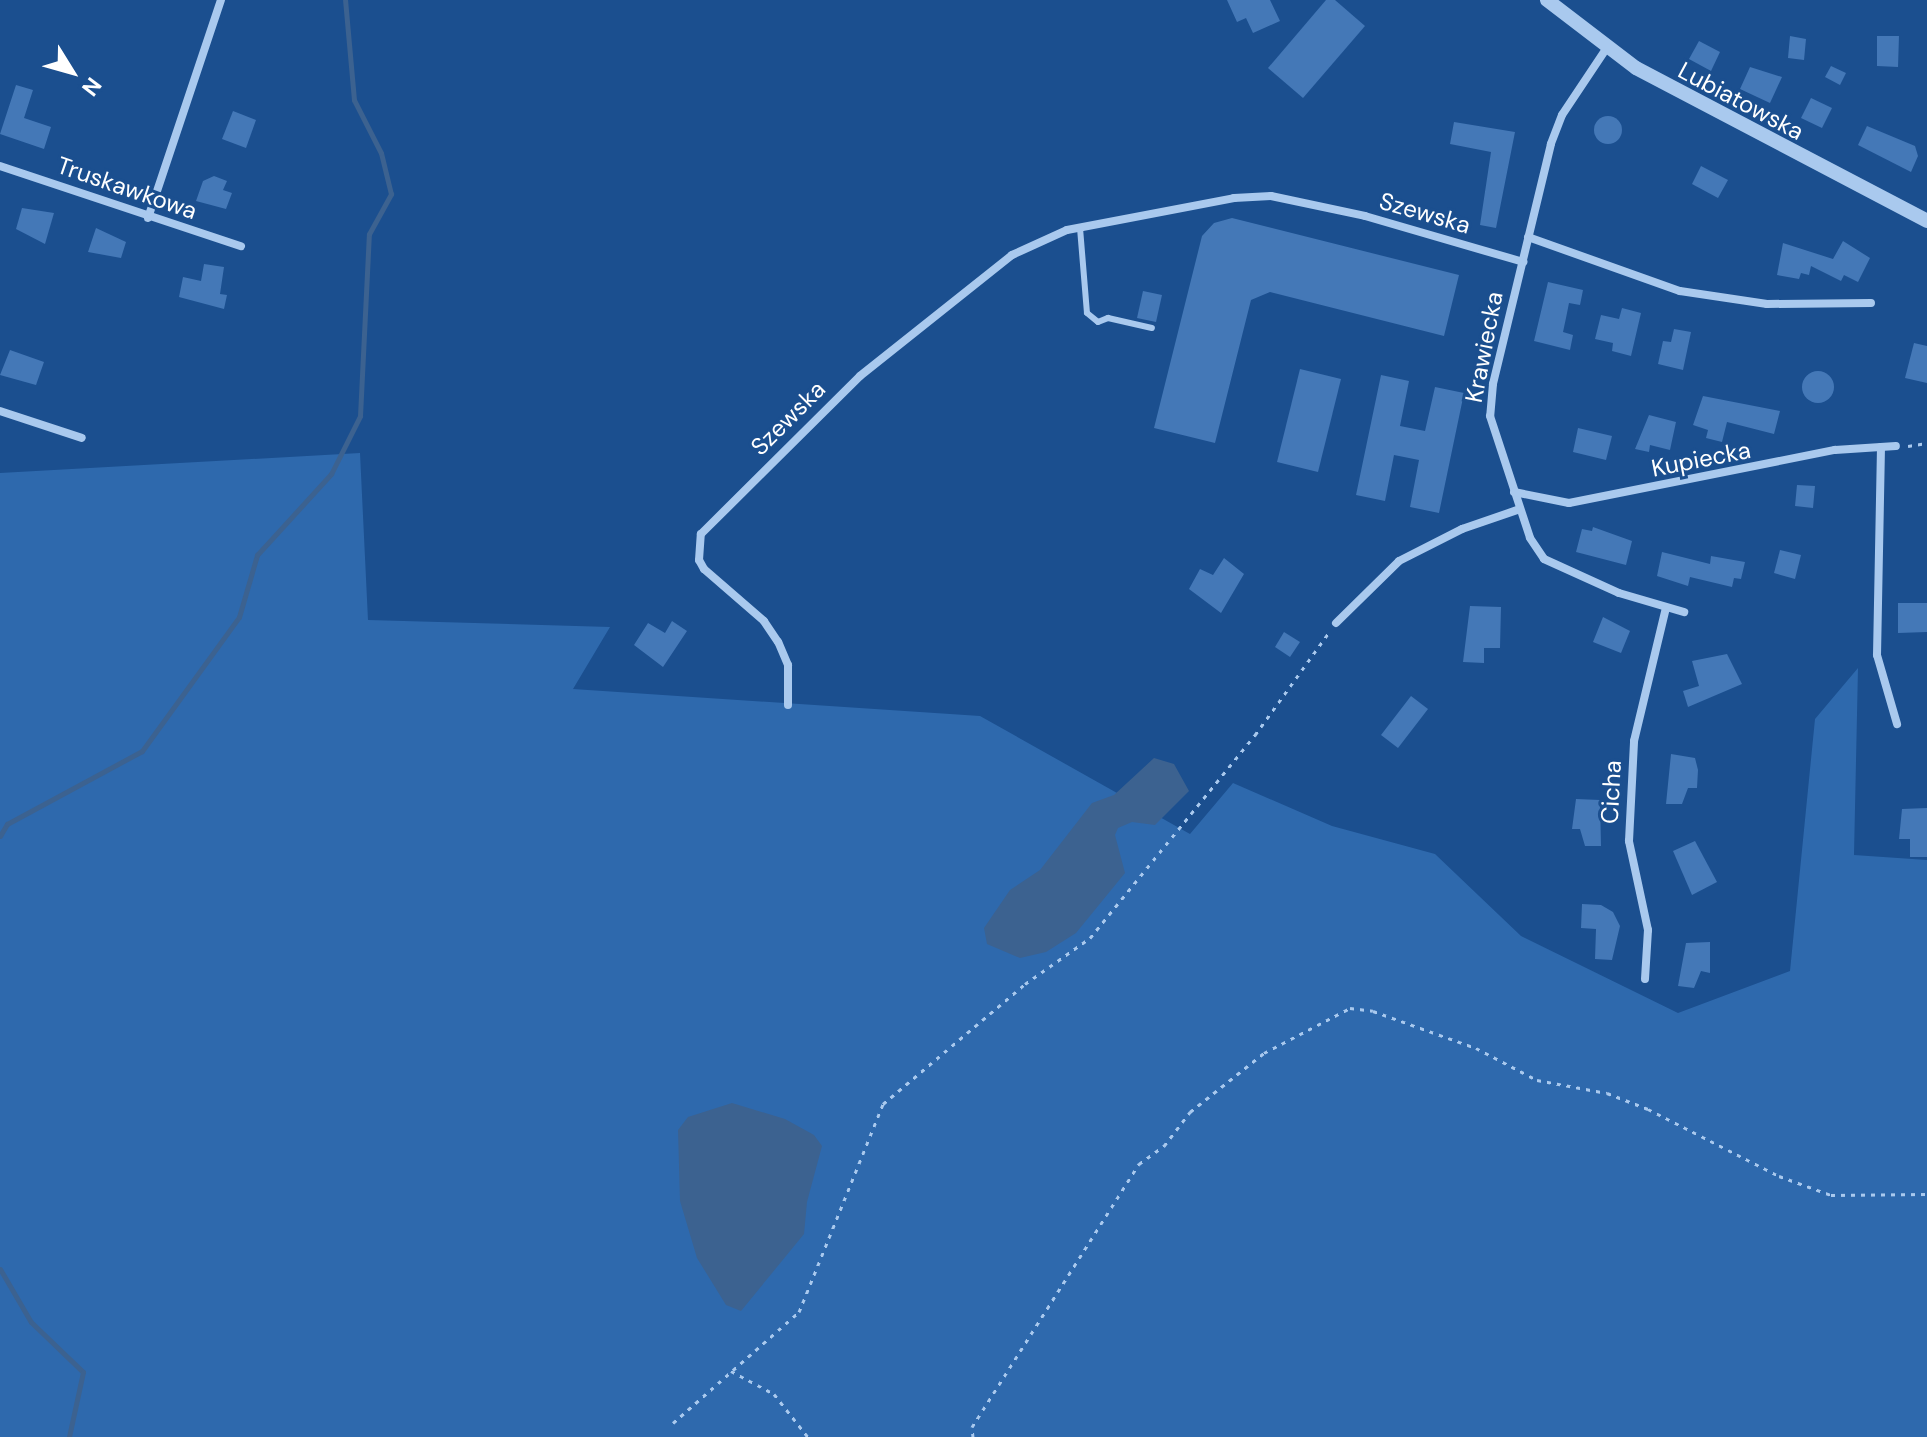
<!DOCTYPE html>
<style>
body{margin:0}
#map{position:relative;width:1927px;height:1437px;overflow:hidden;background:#1b4f8f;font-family:"DM Sans",sans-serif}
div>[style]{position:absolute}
.green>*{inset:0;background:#2e69ad}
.water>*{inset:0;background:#3c6290}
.stream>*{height:5px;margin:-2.5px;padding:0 2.5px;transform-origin:2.5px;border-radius:2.5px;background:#3c6290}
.building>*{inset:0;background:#4478b7}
.round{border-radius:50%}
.path>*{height:3px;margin-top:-1.5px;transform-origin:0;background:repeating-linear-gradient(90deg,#a9c9ee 0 4px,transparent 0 10px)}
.service>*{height:6px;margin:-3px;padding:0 3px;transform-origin:3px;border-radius:3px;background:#a9c9ee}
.minor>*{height:8px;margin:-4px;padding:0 4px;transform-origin:4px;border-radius:4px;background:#a9c9ee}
.tertiary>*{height:14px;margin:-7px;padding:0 7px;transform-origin:7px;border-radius:7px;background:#a9c9ee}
span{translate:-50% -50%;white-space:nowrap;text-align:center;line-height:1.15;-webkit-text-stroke:6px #1b4f8f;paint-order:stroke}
.street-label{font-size:24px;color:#fff}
.north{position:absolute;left:32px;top:32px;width:80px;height:80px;-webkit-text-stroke:6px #1b4f8f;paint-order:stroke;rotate:127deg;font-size:22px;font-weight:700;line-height:32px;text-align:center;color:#fff}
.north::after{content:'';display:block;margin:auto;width:28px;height:36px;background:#fff;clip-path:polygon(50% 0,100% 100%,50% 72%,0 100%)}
</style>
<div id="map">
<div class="green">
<i style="clip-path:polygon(360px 453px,368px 620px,610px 627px,573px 689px,980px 716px,1190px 834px,1233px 783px,1332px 826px,1435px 854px,1521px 936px,1678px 1013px,1790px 971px,1815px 719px,1858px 668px,1854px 855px,1927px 860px,1927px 1437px,0 1437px,0 473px)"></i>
</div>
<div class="water">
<i style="clip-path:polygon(1154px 758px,1174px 764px,1189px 791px,1155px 825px,1132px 822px,1118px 828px,1115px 835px,1125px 873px,1076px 933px,1046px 952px,1020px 958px,987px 944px,984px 928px,1010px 890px,1040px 870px,1092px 803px,1114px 795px)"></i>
<i style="clip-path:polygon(732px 1103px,785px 1119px,814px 1135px,822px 1146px,807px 1202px,804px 1234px,741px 1311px,726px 1305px,697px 1258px,680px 1201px,678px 1130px,688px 1117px)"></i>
</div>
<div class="stream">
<i style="left:0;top:836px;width:14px;rotate:-60deg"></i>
<i style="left:7px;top:824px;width:153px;rotate:-28.4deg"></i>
<i style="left:142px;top:751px;width:165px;rotate:-54.1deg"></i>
<i style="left:239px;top:617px;width:65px;rotate:-73.8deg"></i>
<i style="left:257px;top:555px;width:110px;rotate:-47.6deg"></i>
<i style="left:331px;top:474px;width:65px;rotate:-63.4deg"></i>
<i style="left:360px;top:416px;width:182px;rotate:-87.2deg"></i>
<i style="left:369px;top:234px;width:46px;rotate:-61.2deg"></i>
<i style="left:391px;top:194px;width:42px;rotate:-103.7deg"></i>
<i style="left:381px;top:153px;width:59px;rotate:-117deg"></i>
<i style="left:354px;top:100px;width:100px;rotate:-95.1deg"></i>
<i style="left:0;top:1269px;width:61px;rotate:59.7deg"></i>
<i style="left:31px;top:1322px;width:72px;rotate:43.9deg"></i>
<i style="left:83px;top:1372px;width:66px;rotate:102.2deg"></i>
</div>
<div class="building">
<i style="clip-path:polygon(1227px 0,1270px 0,1280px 21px,1253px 33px,1246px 18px,1237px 22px)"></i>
<i style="clip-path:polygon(1326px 0,1335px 0,1365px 26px,1303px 98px,1268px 68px)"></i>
<i style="clip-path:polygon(1790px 36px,1806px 39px,1804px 60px,1788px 58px)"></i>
<i style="clip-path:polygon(1877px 36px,1899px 36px,1898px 67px,1877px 66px)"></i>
<i style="clip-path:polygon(1699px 41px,1720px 52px,1711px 71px,1689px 59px)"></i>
<i style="clip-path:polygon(1831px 66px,1846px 73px,1840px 85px,1825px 77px)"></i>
<i style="clip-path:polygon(1750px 67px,1782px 77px,1770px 103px,1740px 89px)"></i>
<i style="clip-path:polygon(16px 85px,33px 90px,24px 118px,51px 127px,44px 149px,0 134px)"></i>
<i style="clip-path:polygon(1811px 98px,1832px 108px,1822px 128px,1801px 118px)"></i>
<i style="clip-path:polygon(233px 111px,256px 120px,246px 148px,222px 139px)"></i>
<i class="round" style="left:1594px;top:116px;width:28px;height:28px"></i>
<i style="clip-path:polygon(1454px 122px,1515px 132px,1496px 228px,1480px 225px,1491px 152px,1450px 144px)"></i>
<i style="clip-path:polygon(1867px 126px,1915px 146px,1918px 156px,1911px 172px,1858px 145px)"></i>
<i style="clip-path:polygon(1701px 166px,1728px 180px,1718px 198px,1692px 184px)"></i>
<i style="clip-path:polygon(214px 176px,227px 181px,223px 190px,232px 193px,226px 209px,196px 201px,203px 181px)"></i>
<i style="clip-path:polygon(22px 208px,54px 213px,45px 244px,16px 229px)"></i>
<i style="clip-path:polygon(1232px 218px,1459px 275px,1444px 336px,1270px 292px,1251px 300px,1215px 443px,1154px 428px,1202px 236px,1214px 223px)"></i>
<i style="clip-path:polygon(96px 228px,126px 242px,121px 258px,88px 252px)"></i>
<i style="clip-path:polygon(1843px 241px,1870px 258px,1858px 282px,1844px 275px,1841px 281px,1811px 266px,1809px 275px,1801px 273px,1799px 279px,1777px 275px,1783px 243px,1833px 259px)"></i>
<i style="clip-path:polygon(204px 264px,224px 267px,220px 294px,227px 295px,224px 309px,179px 297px,183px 277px,201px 281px)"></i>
<i style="clip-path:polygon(1548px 282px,1583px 290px,1580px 305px,1569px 303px,1566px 318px,1563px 332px,1573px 335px,1570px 350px,1534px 341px)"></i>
<i style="clip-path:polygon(1143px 291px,1162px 295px,1156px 322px,1137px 318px)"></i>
<i style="clip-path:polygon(1622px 308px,1641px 313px,1631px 356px,1612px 351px,1613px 343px,1595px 339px,1601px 315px,1619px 319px)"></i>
<i style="clip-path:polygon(1674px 329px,1691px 332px,1683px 370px,1658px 364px,1663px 341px,1671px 342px)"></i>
<i style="clip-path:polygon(1914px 343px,1927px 346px,1927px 383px,1905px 378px)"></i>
<i style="clip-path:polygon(10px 350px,44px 362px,36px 385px,0 375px)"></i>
<i style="clip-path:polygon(1300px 369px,1341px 379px,1318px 472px,1277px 462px)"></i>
<i class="round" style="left:1802px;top:371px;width:32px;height:32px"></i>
<i style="clip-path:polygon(1381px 375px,1409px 381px,1400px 426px,1425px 431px,1435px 387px,1464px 393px,1439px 513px,1410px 507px,1419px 460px,1394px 455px,1385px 501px,1356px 495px)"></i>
<i style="clip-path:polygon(1703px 396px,1780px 411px,1774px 434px,1727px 422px,1722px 442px,1706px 438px,1708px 430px,1693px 425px)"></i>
<i style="clip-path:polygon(1649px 415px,1676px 422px,1670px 450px,1650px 445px,1649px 452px,1635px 449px)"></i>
<i style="clip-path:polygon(1578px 428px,1612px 436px,1606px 460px,1573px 452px)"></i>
<i style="clip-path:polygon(1797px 485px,1815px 486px,1813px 508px,1795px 506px)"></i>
<i style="clip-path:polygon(1593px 527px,1632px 541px,1626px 565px,1576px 552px,1582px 529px,1592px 531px)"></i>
<i style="clip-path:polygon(1780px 550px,1801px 555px,1795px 579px,1774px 573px)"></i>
<i style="clip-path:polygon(1662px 552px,1710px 564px,1711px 556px,1745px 562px,1741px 579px,1734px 578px,1732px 587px,1690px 577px,1688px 586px,1657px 576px)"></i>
<i style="clip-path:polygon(1224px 558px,1244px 574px,1221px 613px,1189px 589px,1200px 569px,1213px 575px)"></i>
<i style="clip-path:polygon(1898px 603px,1927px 603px,1927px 632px,1898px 633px)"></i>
<i style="clip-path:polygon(1470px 606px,1501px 607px,1500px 648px,1484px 648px,1484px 663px,1463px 662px)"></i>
<i style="clip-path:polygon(1603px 617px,1630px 631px,1621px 653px,1593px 642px)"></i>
<i style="clip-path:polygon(672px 621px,687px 631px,663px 667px,634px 645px,648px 623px,665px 633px)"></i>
<i style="clip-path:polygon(1284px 632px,1300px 642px,1290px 657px,1275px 647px)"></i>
<i style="clip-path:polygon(1727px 654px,1742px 684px,1688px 707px,1683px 691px,1699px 686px,1692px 661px)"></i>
<i style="clip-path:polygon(1411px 696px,1428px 709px,1398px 748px,1381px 735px)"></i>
<i style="clip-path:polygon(1671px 754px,1695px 758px,1698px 770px,1697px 788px,1688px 788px,1682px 804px,1666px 804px)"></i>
<i style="clip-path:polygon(1576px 799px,1600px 800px,1601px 846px,1585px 846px,1580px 829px,1572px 829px)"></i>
<i style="clip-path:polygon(1927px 808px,1927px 857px,1910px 857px,1910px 839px,1899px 839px,1902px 809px)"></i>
<i style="clip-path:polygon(1695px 841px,1717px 882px,1692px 895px,1673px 851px)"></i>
<i style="clip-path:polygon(1582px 904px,1601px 905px,1613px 912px,1620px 926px,1612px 960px,1595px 959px,1596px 929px,1581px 928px)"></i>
<i style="clip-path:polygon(1710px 942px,1710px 973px,1701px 971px,1694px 988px,1678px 986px,1686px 943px)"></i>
</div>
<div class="path">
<i style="left:1908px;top:446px;width:19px;rotate:-9deg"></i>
<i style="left:731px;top:1371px;width:49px;rotate:28.1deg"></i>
<i style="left:774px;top:1394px;width:55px;rotate:51.7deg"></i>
<i style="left:673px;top:1423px;width:168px;rotate:-41.4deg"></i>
<i style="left:799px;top:1312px;width:224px;rotate:-68deg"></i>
<i style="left:883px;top:1104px;width:186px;rotate:-40.2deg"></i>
<i style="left:1025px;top:984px;width:80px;rotate:-35.3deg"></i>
<i style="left:1090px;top:938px;width:262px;rotate:-50.9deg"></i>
<i style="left:1255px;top:735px;width:128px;rotate:-54.2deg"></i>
<i style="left:973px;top:1437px;width:10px;rotate:-96deg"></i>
<i style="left:972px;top:1427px;width:312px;rotate:-57.6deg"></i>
<i style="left:1139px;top:1164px;width:31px;rotate:-36deg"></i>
<i style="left:1164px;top:1146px;width:43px;rotate:-52.6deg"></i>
<i style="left:1190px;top:1112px;width:95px;rotate:-38.6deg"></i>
<i style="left:1264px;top:1053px;width:97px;rotate:-27.6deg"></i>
<i style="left:1350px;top:1008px;width:23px;rotate:7deg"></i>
<i style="left:1373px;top:1011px;width:109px;rotate:19.8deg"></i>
<i style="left:1476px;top:1048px;width:69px;rotate:27.7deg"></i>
<i style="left:1537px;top:1080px;width:71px;rotate:10.5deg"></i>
<i style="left:1607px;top:1093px;width:44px;rotate:21.3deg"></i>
<i style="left:1648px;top:1109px;width:147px;rotate:27.1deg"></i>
<i style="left:1779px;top:1176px;width:55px;rotate:20.1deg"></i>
<i style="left:1831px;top:1195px;width:96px;rotate:-0.6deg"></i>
</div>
<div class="service">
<i style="left:1080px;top:228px;width:85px;rotate:85.3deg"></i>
<i style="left:1087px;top:313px;width:14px;rotate:39deg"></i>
<i style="left:1098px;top:322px;width:11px;rotate:-22deg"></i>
<i style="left:1108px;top:318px;width:45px;rotate:12.8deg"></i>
</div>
<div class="minor">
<i style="left:1606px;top:49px;width:79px;rotate:123.7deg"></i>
<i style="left:1562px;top:115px;width:31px;rotate:111deg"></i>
<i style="left:1551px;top:144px;width:247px;rotate:103.6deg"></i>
<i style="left:1493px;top:384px;width:32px;rotate:95deg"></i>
<i style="left:1490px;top:416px;width:128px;rotate:71.8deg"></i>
<i style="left:1530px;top:538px;width:25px;rotate:56deg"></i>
<i style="left:1544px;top:559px;width:82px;rotate:24.4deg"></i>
<i style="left:1619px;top:593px;width:68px;rotate:16.3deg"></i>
<i style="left:0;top:166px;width:254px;rotate:18.4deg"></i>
<i style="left:148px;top:218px;width:230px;rotate:-71.5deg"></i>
<i style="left:1528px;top:237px;width:161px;rotate:19.6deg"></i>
<i style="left:1680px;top:291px;width:88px;rotate:8.5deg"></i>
<i style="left:1767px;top:304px;width:104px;rotate:-0.6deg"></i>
<i style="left:0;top:411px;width:86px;rotate:18.2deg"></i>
<i style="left:1881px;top:447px;width:208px;rotate:91.1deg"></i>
<i style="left:1877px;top:655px;width:72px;rotate:73.8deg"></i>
<i style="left:1514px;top:492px;width:56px;rotate:11.3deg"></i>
<i style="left:1569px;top:503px;width:271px;rotate:-11.3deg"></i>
<i style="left:1835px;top:450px;width:61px;rotate:-3.8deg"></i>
<i style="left:1336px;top:623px;width:88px;rotate:-44.5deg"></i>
<i style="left:1399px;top:561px;width:71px;rotate:-26.9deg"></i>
<i style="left:1462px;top:529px;width:61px;rotate:-19deg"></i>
<i style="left:788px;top:705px;width:40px;rotate:-90deg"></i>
<i style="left:788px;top:665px;width:25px;rotate:-113deg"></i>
<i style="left:778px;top:642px;width:25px;rotate:-124deg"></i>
<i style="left:764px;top:621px;width:79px;rotate:-139.1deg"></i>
<i style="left:704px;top:569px;width:10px;rotate:-119deg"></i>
<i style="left:699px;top:560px;width:26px;rotate:-86deg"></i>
<i style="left:701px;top:534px;width:224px;rotate:-44.8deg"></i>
<i style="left:860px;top:376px;width:194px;rotate:-38.5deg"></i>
<i style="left:1012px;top:255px;width:60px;rotate:-24.4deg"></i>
<i style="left:1067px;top:230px;width:170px;rotate:-10.8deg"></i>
<i style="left:1234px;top:198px;width:37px;rotate:-3deg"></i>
<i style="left:1271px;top:196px;width:96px;rotate:12deg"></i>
<i style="left:1365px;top:216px;width:165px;rotate:16.2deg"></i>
<i style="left:1645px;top:979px;width:49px;rotate:-86.5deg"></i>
<i style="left:1648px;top:930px;width:91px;rotate:-102.1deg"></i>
<i style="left:1629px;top:841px;width:100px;rotate:-87.1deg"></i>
<i style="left:1634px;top:741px;width:137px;rotate:-76.5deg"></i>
</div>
<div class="tertiary">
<i style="left:1547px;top:0;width:112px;rotate:37.4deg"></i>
<i style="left:1636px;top:68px;width:329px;rotate:27.7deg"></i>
</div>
<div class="street-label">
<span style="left:1741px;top:101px;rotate:28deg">Lubiatowska</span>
<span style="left:127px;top:188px;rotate:19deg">Truskawkowa</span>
<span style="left:1425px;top:213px;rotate:16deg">Szewska</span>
<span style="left:1484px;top:347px;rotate:-79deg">Krawiecka</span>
<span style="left:788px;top:418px;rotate:-45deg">Szewska</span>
<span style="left:1701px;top:459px;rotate:-11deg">Kupiecka</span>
<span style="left:1611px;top:792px;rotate:-87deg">Cicha</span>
</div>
<div class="north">N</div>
</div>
